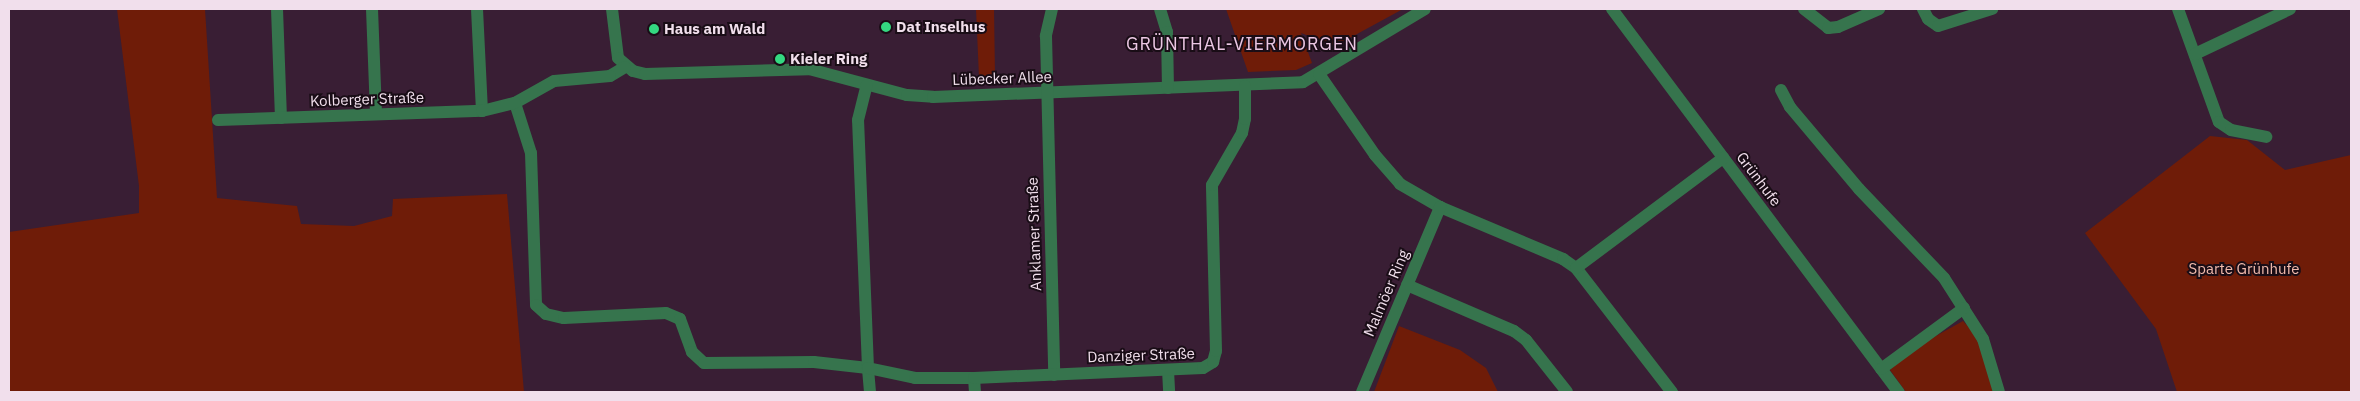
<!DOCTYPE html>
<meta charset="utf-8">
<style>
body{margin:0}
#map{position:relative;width:2360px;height:401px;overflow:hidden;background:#391e34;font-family:"IBM Plex Sans",sans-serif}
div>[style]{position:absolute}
.green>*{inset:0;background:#6f1c08}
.minor>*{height:12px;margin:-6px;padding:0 6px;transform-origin:6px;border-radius:6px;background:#36744d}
.dots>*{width:14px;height:14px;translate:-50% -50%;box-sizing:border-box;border:2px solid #190d16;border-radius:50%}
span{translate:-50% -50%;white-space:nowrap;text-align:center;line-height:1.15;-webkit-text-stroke:4px #190d16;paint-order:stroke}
.poi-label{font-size:15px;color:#f1dfec;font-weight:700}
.left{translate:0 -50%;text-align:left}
.street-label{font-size:15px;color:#f1dfec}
.park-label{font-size:15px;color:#f1baac}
.quarter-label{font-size:18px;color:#ebc7e3;letter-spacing:1px}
.frame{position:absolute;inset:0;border:10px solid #f1dfec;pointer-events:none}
</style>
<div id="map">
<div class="green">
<i style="clip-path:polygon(117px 9px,205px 9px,217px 198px,297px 206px,301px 224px,354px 226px,392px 216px,393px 199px,507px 194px,524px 392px,9px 392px,9px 232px,139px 213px,139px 186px)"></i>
<i style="clip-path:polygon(976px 9px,994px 9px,995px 76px,979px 77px)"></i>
<i style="clip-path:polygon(1226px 9px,1403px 9px,1335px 46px,1301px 33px,1312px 63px,1296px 70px,1248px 72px)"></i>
<i style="clip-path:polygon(2210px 136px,2247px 140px,2285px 170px,2351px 155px,2351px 392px,2177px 392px,2156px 329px,2085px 233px)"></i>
<i style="clip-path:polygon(1963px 321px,1977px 336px,1994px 392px,1906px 392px,1890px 370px,1907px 352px)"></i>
<i style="clip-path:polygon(1399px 326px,1460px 350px,1486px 368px,1498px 392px,1374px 392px)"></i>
</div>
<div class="minor">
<i style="left:277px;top:9px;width:109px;rotate:87.9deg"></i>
<i style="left:372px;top:9px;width:105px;rotate:87.8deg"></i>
<i style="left:477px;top:9px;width:102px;rotate:87.2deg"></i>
<i style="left:612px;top:9px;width:49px;rotate:83deg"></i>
<i style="left:618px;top:58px;width:20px;rotate:41deg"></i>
<i style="left:633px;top:71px;width:12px;rotate:14deg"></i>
<i style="left:645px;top:74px;width:164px;rotate:-1.7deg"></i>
<i style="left:809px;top:69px;width:101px;rotate:14.9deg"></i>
<i style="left:907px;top:95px;width:26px;rotate:4deg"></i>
<i style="left:933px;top:97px;width:370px;rotate:-2.3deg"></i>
<i style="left:1303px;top:82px;width:142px;rotate:-30.9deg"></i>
<i style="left:1052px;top:9px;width:28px;rotate:103deg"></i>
<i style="left:1046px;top:36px;width:339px;rotate:88.6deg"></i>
<i style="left:1160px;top:9px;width:24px;rotate:73deg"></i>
<i style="left:1167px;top:32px;width:56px;rotate:89deg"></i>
<i style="left:1612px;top:9px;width:479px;rotate:53.2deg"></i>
<i style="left:1804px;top:9px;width:31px;rotate:38deg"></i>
<i style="left:1828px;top:28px;width:10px;rotate:-6deg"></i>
<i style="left:1838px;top:27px;width:45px;rotate:-23.7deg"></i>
<i style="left:1923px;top:9px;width:11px;rotate:63deg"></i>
<i style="left:1928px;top:19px;width:12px;rotate:35deg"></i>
<i style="left:1938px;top:26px;width:57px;rotate:-17.5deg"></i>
<i style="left:2178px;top:9px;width:120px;rotate:70.1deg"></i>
<i style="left:2219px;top:122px;width:14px;rotate:34deg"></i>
<i style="left:2231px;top:130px;width:36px;rotate:11deg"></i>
<i style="left:2195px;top:54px;width:105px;rotate:-25.3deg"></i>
<i style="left:625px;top:67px;width:17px;rotate:149deg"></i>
<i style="left:610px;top:76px;width:56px;rotate:174.9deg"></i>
<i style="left:554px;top:81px;width:45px;rotate:150.6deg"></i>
<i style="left:515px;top:103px;width:52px;rotate:72.3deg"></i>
<i style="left:531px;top:153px;width:152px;rotate:88.1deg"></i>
<i style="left:536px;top:305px;width:13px;rotate:42deg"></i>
<i style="left:546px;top:314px;width:18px;rotate:13deg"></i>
<i style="left:564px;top:318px;width:102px;rotate:-2.8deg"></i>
<i style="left:666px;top:313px;width:15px;rotate:23deg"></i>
<i style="left:680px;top:319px;width:35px;rotate:70deg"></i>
<i style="left:692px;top:352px;width:16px;rotate:43deg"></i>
<i style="left:704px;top:363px;width:110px;rotate:-0.5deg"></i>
<i style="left:814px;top:362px;width:54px;rotate:6.3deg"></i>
<i style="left:868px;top:368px;width:248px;rotate:-92.3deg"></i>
<i style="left:858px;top:120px;width:36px;rotate:-76deg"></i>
<i style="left:1319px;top:74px;width:98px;rotate:55.3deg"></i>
<i style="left:1375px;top:155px;width:38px;rotate:49deg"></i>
<i style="left:1400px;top:184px;width:46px;rotate:29.9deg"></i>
<i style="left:1440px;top:207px;width:134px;rotate:22.9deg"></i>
<i style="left:1563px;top:259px;width:16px;rotate:35deg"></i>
<i style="left:1576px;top:268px;width:157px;rotate:52.3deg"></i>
<i style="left:1781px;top:90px;width:19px;rotate:62deg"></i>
<i style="left:1790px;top:107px;width:107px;rotate:49.9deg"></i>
<i style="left:1859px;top:189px;width:123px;rotate:46.3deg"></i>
<i style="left:1944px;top:278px;width:72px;rotate:57.4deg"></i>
<i style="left:1983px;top:339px;width:55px;rotate:73.2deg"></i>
<i style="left:218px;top:120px;width:264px;rotate:-2deg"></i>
<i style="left:482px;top:111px;width:34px;rotate:-14deg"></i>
<i style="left:1576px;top:268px;width:184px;rotate:-36.8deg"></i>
<i style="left:1407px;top:285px;width:116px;rotate:23.3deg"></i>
<i style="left:1514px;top:331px;width:15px;rotate:37deg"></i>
<i style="left:1526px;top:340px;width:66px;rotate:51.7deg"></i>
<i style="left:1881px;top:369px;width:103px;rotate:-36.3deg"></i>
<i style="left:1168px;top:370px;width:22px;rotate:87deg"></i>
<i style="left:974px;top:378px;width:14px;rotate:86deg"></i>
<i style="left:870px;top:392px;width:24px;rotate:-95deg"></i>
<i style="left:868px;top:368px;width:48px;rotate:12deg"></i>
<i style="left:915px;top:378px;width:59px"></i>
<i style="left:974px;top:378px;width:229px;rotate:-2.5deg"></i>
<i style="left:1203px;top:368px;width:12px;rotate:-31deg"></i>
<i style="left:1213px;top:362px;width:11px;rotate:-75deg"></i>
<i style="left:1216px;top:351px;width:166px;rotate:-91.4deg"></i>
<i style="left:1212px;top:185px;width:60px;rotate:-60deg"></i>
<i style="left:1242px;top:133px;width:14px;rotate:-78deg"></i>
<i style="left:1245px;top:119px;width:33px;rotate:-90deg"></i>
<i style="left:1362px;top:392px;width:201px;rotate:-67.1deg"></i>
</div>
<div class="dots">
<i style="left:886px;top:27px;background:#34d881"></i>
<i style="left:654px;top:29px;background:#34d881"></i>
<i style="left:780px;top:59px;background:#34d881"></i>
</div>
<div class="poi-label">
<span class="left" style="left:896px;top:27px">Dat Inselhus</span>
<span class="left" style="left:664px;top:29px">Haus am Wald</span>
<span class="left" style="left:790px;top:59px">Kieler Ring</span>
</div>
<div class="street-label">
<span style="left:1002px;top:78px;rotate:-2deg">Lübecker Allee</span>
<span style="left:367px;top:99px;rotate:-2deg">Kolberger Straße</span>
<span style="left:1759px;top:179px;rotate:53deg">Grünhufe</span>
<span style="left:1034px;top:234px;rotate:-92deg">Anklamer Straße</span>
<span style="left:1386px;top:293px;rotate:-67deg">Malmöer Ring</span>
<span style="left:1141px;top:355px;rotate:-2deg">Danziger Straße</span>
</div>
<div class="park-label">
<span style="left:2244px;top:269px">Sparte Grünhufe</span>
</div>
<div class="quarter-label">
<span style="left:1242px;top:44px">GRÜNTHAL-VIERMORGEN</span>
</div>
<div class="frame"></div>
</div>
